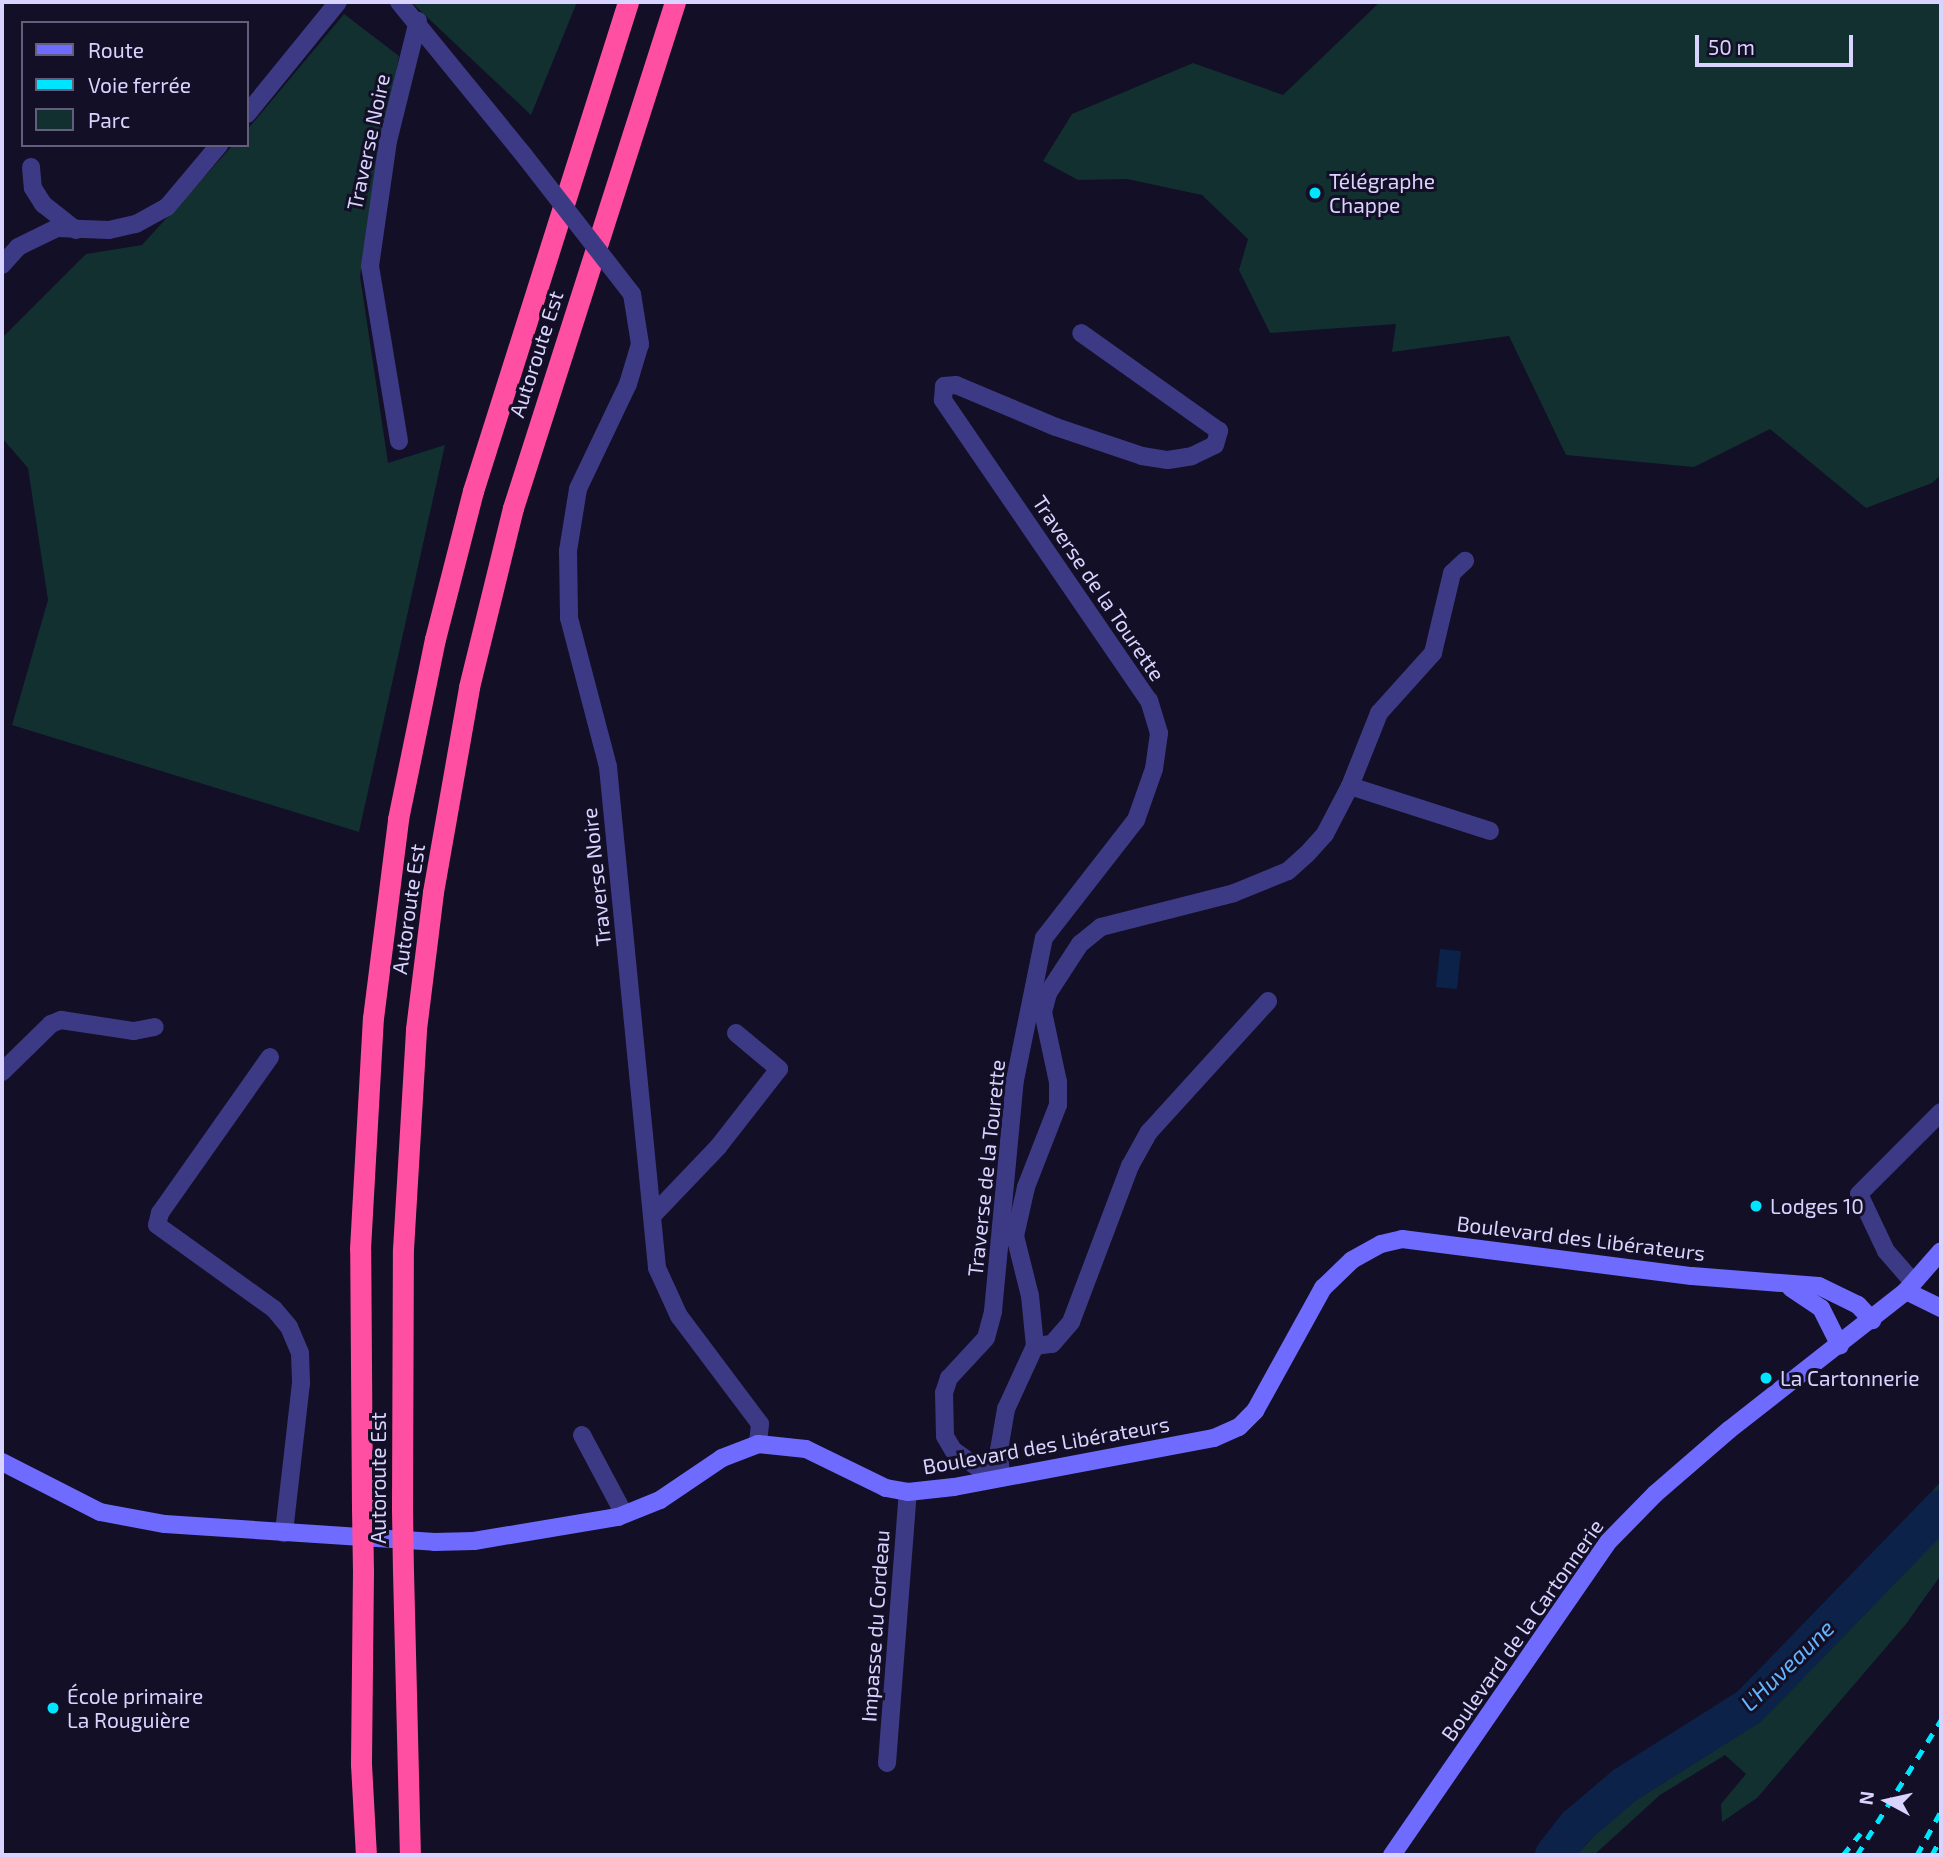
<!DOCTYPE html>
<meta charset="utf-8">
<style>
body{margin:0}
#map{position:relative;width:1943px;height:1857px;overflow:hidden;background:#130f26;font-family:"Exo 2",sans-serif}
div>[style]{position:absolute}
.green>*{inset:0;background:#12302f}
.water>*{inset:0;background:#0c2248}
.river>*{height:38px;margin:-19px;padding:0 19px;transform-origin:19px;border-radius:19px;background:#0c2248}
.street>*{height:18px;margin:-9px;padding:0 9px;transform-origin:9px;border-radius:9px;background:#3d3a85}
.secondary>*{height:18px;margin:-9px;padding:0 9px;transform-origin:9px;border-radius:9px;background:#6f6bff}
.highway>*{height:21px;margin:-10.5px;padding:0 10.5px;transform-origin:10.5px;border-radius:10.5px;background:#ff4fa3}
.rail>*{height:5px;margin-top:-2.5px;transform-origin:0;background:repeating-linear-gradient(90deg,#00e5ff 0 10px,transparent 0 19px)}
.street-bridge>*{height:18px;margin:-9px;padding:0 9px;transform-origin:9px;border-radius:9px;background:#3d3a85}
.highway-bridge>*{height:21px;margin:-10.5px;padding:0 10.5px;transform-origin:10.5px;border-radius:10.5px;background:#ff4fa3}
.dots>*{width:19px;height:19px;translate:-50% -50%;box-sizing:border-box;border:4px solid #130f26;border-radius:50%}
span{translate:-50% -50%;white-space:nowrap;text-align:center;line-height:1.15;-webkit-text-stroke:6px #130f26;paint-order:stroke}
.street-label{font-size:21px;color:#d9d4ff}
.poi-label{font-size:21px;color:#d9d4ff}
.left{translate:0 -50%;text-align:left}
.water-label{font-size:23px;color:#62b6ff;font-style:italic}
.frame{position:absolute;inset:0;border:4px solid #d9d4ff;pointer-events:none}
.legend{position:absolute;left:21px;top:21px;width:228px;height:126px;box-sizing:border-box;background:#130f26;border:2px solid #625e7d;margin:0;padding:9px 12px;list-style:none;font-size:21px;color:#d9d4ff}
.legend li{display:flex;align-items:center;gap:14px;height:35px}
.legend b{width:35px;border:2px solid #625e7d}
.north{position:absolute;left:1852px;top:1766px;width:70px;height:70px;-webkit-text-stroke:5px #130f26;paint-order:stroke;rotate:278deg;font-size:19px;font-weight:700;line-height:28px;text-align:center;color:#d9d4ff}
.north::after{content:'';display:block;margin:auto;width:24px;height:32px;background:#d9d4ff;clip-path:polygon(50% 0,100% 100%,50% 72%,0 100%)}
.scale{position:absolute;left:1695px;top:35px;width:158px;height:32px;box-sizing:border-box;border:4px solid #d9d4ff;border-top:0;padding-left:9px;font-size:21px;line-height:24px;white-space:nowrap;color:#d9d4ff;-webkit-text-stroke:5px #130f26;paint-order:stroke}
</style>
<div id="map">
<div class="green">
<i style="clip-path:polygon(411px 2px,577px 2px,531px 115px)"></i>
<i style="clip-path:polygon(1380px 2px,1941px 2px,1941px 475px,1932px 483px,1866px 508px,1770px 429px,1694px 467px,1566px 455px,1509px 336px,1392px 352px,1396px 324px,1270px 333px,1239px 270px,1248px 239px,1202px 195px,1127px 179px,1078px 180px,1043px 161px,1072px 114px,1193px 63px,1283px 95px)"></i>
<i style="clip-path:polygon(344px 14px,399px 56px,360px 276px,388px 463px,445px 445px,359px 832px,12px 725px,48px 600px,28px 468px,2px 438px,2px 338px,86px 254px,142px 245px,233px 145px,247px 145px,247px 130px)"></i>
<i style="clip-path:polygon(1941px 1481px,1941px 1575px,1906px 1624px,1757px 1798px,1722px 1822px,1721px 1804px,1746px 1774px,1725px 1755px,1660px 1795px,1594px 1855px,1577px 1855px,1640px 1785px,1716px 1740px)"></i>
</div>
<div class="water">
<i style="clip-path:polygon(1440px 949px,1461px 951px,1457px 989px,1436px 987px)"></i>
</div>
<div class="river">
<i style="left:1554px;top:1855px;width:37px;rotate:-52deg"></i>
<i style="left:1577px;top:1826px;width:63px;rotate:-40.5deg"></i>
<i style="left:1625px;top:1785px;width:146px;rotate:-32.2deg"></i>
<i style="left:1749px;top:1707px;width:276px;rotate:-45.9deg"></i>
</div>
<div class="street">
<i style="left:399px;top:2px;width:196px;rotate:50.8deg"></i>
<i style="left:247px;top:114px;width:144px;rotate:-50.9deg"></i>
<i style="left:31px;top:167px;width:21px;rotate:85deg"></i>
<i style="left:33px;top:188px;width:19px;rotate:58deg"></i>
<i style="left:43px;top:204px;width:42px;rotate:38.2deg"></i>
<i style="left:2px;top:265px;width:24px;rotate:-48deg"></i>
<i style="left:18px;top:247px;width:43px;rotate:-26deg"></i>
<i style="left:57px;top:228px;width:52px;rotate:2.2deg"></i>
<i style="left:109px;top:230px;width:28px;rotate:-13deg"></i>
<i style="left:136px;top:224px;width:35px;rotate:-29deg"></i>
<i style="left:167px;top:207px;width:81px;rotate:-50deg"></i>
<i style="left:632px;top:294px;width:51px;rotate:80.9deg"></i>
<i style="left:640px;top:344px;width:42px;rotate:106.7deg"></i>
<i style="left:628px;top:384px;width:116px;rotate:115.5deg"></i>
<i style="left:578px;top:489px;width:63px;rotate:99.2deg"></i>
<i style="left:568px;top:551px;width:67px;rotate:89.1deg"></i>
<i style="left:569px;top:618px;width:154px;rotate:75.3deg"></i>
<i style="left:608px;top:767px;width:503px;rotate:84.41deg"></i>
<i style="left:657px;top:1268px;width:53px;rotate:65.4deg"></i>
<i style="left:679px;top:1316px;width:135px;rotate:53.1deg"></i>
<i style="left:760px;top:1424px;width:20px;rotate:96deg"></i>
<i style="left:399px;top:441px;width:177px;rotate:-99.4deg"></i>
<i style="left:370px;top:266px;width:126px;rotate:-81.8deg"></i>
<i style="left:388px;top:141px;width:124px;rotate:-76deg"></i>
<i style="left:1350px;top:786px;width:147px;rotate:17.8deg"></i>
<i style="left:270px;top:1057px;width:191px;rotate:125.2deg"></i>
<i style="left:160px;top:1213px;width:12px;rotate:104deg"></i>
<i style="left:157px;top:1225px;width:144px;rotate:35.7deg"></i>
<i style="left:274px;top:1309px;width:23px;rotate:50deg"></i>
<i style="left:289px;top:1327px;width:28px;rotate:67deg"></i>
<i style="left:300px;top:1353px;width:30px;rotate:88deg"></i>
<i style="left:301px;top:1383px;width:151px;rotate:96.5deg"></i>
<i style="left:2px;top:1072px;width:69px;rotate:-44.4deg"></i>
<i style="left:51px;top:1024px;width:11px;rotate:-22deg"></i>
<i style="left:61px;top:1020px;width:74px;rotate:8.6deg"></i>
<i style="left:134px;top:1031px;width:21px;rotate:-11deg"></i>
<i style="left:654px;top:1214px;width:93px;rotate:-46.3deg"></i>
<i style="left:718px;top:1147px;width:99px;rotate:-52deg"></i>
<i style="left:779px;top:1069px;width:56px;rotate:-140.1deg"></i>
<i style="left:1913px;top:1282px;width:41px;rotate:-131.1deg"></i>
<i style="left:1886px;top:1251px;width:63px;rotate:-115.3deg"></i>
<i style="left:1859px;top:1194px;width:116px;rotate:-45deg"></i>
<i style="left:1035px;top:1346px;width:50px;rotate:-95.7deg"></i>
<i style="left:1030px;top:1296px;width:62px;rotate:-104deg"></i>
<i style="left:1015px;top:1236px;width:50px;rotate:-77.3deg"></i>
<i style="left:1026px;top:1187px;width:88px;rotate:-68.7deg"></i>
<i style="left:1058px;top:1105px;width:23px;rotate:-90deg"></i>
<i style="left:1058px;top:1082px;width:72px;rotate:-102.1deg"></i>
<i style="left:1043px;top:1012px;width:20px;rotate:-75deg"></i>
<i style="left:1048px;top:993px;width:59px;rotate:-56.9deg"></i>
<i style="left:1080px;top:944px;width:27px;rotate:-39deg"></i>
<i style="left:1101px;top:927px;width:137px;rotate:-14.3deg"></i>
<i style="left:1234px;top:893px;width:58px;rotate:-22.2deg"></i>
<i style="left:1288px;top:871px;width:25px;rotate:-42deg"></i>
<i style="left:1307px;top:854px;width:27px;rotate:-48deg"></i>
<i style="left:1325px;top:834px;width:54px;rotate:-62.5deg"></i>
<i style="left:1350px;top:786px;width:79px;rotate:-68.3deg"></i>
<i style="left:1379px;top:713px;width:81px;rotate:-48deg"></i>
<i style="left:1433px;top:653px;width:82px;rotate:-76.6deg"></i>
<i style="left:1452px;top:573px;width:18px;rotate:-43deg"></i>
<i style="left:582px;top:1435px;width:89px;rotate:62deg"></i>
<i style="left:1001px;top:1478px;width:28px;rotate:-94deg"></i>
<i style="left:999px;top:1450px;width:42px;rotate:-80.3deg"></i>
<i style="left:1006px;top:1409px;width:69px;rotate:-65.3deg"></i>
<i style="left:1035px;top:1346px;width:17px;rotate:-7deg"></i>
<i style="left:1052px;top:1344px;width:29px;rotate:-49deg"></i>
<i style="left:1071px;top:1322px;width:167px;rotate:-69.3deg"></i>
<i style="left:1130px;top:1166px;width:39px;rotate:-61deg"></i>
<i style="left:1149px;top:1132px;width:177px;rotate:-47.7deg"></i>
<i style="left:994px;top:1479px;width:50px;rotate:-144.7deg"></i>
<i style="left:953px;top:1450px;width:16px;rotate:-120deg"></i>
<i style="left:945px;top:1436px;width:43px;rotate:-91.3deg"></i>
<i style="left:944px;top:1393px;width:16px;rotate:-72deg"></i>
<i style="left:949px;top:1378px;width:54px;rotate:-47.2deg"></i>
<i style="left:986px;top:1338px;width:28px;rotate:-75deg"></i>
<i style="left:993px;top:1311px;width:232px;rotate:-84.6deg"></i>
<i style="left:1015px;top:1080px;width:145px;rotate:-78.5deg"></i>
<i style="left:1044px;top:938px;width:150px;rotate:-52.1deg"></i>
<i style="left:1136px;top:820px;width:54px;rotate:-70.6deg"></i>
<i style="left:1154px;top:769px;width:36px;rotate:-82deg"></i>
<i style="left:1159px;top:733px;width:34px;rotate:-107deg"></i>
<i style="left:1149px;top:701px;width:365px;rotate:-124.4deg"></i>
<i style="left:943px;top:400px;width:14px;rotate:-86deg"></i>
<i style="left:944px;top:386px;width:12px;rotate:-5deg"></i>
<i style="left:956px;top:385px;width:108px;rotate:22.8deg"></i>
<i style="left:1056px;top:427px;width:91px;rotate:18.6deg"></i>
<i style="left:1142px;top:456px;width:26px;rotate:9deg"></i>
<i style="left:1168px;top:460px;width:24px;rotate:-9deg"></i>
<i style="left:1192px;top:456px;width:25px;rotate:-26deg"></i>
<i style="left:1215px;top:445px;width:15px;rotate:-74deg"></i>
<i style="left:1219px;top:431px;width:169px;rotate:-144.6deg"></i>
<i style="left:887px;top:1763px;width:272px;rotate:-85.6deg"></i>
</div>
<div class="secondary">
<i style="left:1791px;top:1288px;width:36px;rotate:34deg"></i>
<i style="left:1821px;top:1308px;width:42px;rotate:63.4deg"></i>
<i style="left:1906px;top:1291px;width:39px;rotate:26deg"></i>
<i style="left:2px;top:1462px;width:110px;rotate:27deg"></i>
<i style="left:100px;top:1512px;width:66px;rotate:10.5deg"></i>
<i style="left:165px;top:1524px;width:270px;rotate:3.8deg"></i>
<i style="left:434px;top:1542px;width:40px;rotate:-1.4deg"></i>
<i style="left:474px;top:1541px;width:146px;rotate:-9.5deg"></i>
<i style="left:618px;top:1517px;width:45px;rotate:-22deg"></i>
<i style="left:660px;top:1500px;width:75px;rotate:-34.1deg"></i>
<i style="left:722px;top:1458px;width:39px;rotate:-21deg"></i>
<i style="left:758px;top:1444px;width:48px;rotate:5.9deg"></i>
<i style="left:806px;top:1449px;width:89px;rotate:26deg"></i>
<i style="left:886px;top:1488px;width:22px;rotate:10deg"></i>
<i style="left:908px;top:1492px;width:46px;rotate:-6.2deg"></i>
<i style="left:954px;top:1487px;width:265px;rotate:-10.7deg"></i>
<i style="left:1214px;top:1438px;width:27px;rotate:-24deg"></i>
<i style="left:1239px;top:1427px;width:23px;rotate:-45deg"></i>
<i style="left:1255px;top:1411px;width:141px;rotate:-61.1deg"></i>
<i style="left:1323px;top:1288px;width:40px;rotate:-44deg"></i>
<i style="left:1352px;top:1260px;width:33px;rotate:-29deg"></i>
<i style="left:1381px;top:1244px;width:22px;rotate:-13deg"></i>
<i style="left:1402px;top:1239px;width:292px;rotate:7.3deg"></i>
<i style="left:1692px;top:1276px;width:127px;rotate:4.5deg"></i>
<i style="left:1819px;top:1286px;width:43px;rotate:26deg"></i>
<i style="left:1858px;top:1305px;width:21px;rotate:47deg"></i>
<i style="left:1392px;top:1855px;width:379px;rotate:-55.4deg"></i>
<i style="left:1607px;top:1543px;width:69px;rotate:-45.6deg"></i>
<i style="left:1655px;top:1494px;width:98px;rotate:-40.9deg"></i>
<i style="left:1729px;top:1430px;width:225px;rotate:-38.1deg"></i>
<i style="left:1906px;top:1291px;width:53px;rotate:-48.8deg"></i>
</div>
<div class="highway">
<i style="left:362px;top:1508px;width:259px;rotate:-90.4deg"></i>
<i style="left:360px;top:1249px;width:231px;rotate:-86.8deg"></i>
<i style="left:373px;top:1018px;width:201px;rotate:-82.8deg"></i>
<i style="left:398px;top:819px;width:184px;rotate:-78.4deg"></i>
<i style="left:435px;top:639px;width:153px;rotate:-75.6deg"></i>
<i style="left:473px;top:491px;width:513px;rotate:-72.41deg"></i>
<i style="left:402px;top:1509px;width:260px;rotate:-89.8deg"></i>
<i style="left:403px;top:1249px;width:220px;rotate:-86.6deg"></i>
<i style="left:416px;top:1029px;width:138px;rotate:-82.9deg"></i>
<i style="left:433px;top:892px;width:208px;rotate:-80deg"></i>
<i style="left:469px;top:687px;width:184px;rotate:-76.2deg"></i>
<i style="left:513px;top:508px;width:531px;rotate:-72.25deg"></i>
<i style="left:363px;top:1571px;width:193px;rotate:90.6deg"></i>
<i style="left:361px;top:1764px;width:91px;rotate:86.9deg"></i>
<i style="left:403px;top:1571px;width:284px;rotate:88.6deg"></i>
</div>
<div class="rail">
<i style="left:1843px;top:1855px;width:28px;rotate:-51deg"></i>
<i style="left:1857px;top:1855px;width:159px;rotate:-58.1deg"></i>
<i style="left:1917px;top:1855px;width:50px;rotate:-61.4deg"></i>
<i style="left:1932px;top:1855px;width:19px;rotate:-62deg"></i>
</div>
<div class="street-bridge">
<i style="left:523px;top:154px;width:177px;rotate:52.1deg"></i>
</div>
<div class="highway-bridge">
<i style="left:362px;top:1508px;width:63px;rotate:89.1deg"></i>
<i style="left:402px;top:1509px;width:62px;rotate:89.1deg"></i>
</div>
<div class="dots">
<i style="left:1315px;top:193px;background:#00e5ff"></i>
<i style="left:1756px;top:1206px;background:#00e5ff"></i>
<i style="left:1766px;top:1378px;background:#00e5ff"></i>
<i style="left:53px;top:1708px;background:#00e5ff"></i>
</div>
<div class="street-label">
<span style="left:368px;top:142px;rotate:-78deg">Traverse Noire</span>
<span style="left:536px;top:354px;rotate:-72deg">Autoroute Est</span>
<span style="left:1099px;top:588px;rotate:56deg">Traverse de la Tourette</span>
<span style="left:596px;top:877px;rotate:-96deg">Traverse Noire</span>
<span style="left:408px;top:909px;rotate:-82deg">Autoroute Est</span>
<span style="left:986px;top:1168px;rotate:-84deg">Traverse de la Tourette</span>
<span style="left:1581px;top:1238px;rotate:7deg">Boulevard des Libérateurs</span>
<span style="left:1046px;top:1445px;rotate:-10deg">Boulevard des Libérateurs</span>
<span style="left:378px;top:1478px;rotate:-90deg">Autoroute Est</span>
<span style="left:875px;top:1626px;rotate:-86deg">Impasse du Cordeau</span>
<span style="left:1522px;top:1630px;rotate:-55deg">Boulevard de la Cartonnerie</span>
</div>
<div class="poi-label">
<span class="left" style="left:1329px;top:193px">Télégraphe<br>Chappe</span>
<span class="left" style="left:1770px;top:1206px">Lodges 10</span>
<span class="left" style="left:1780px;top:1378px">La Cartonnerie</span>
<span class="left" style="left:67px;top:1708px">École primaire<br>La Rouguière</span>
</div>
<div class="water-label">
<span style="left:1787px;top:1665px;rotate:-44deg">L'Huveaune</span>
</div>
<div class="frame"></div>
<ul class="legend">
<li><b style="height:9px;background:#6f6bff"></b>Route</li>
<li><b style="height:9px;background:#00e5ff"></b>Voie ferrée</li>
<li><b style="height:19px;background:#12302f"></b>Parc</li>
</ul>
<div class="north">N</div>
<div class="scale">50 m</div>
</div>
